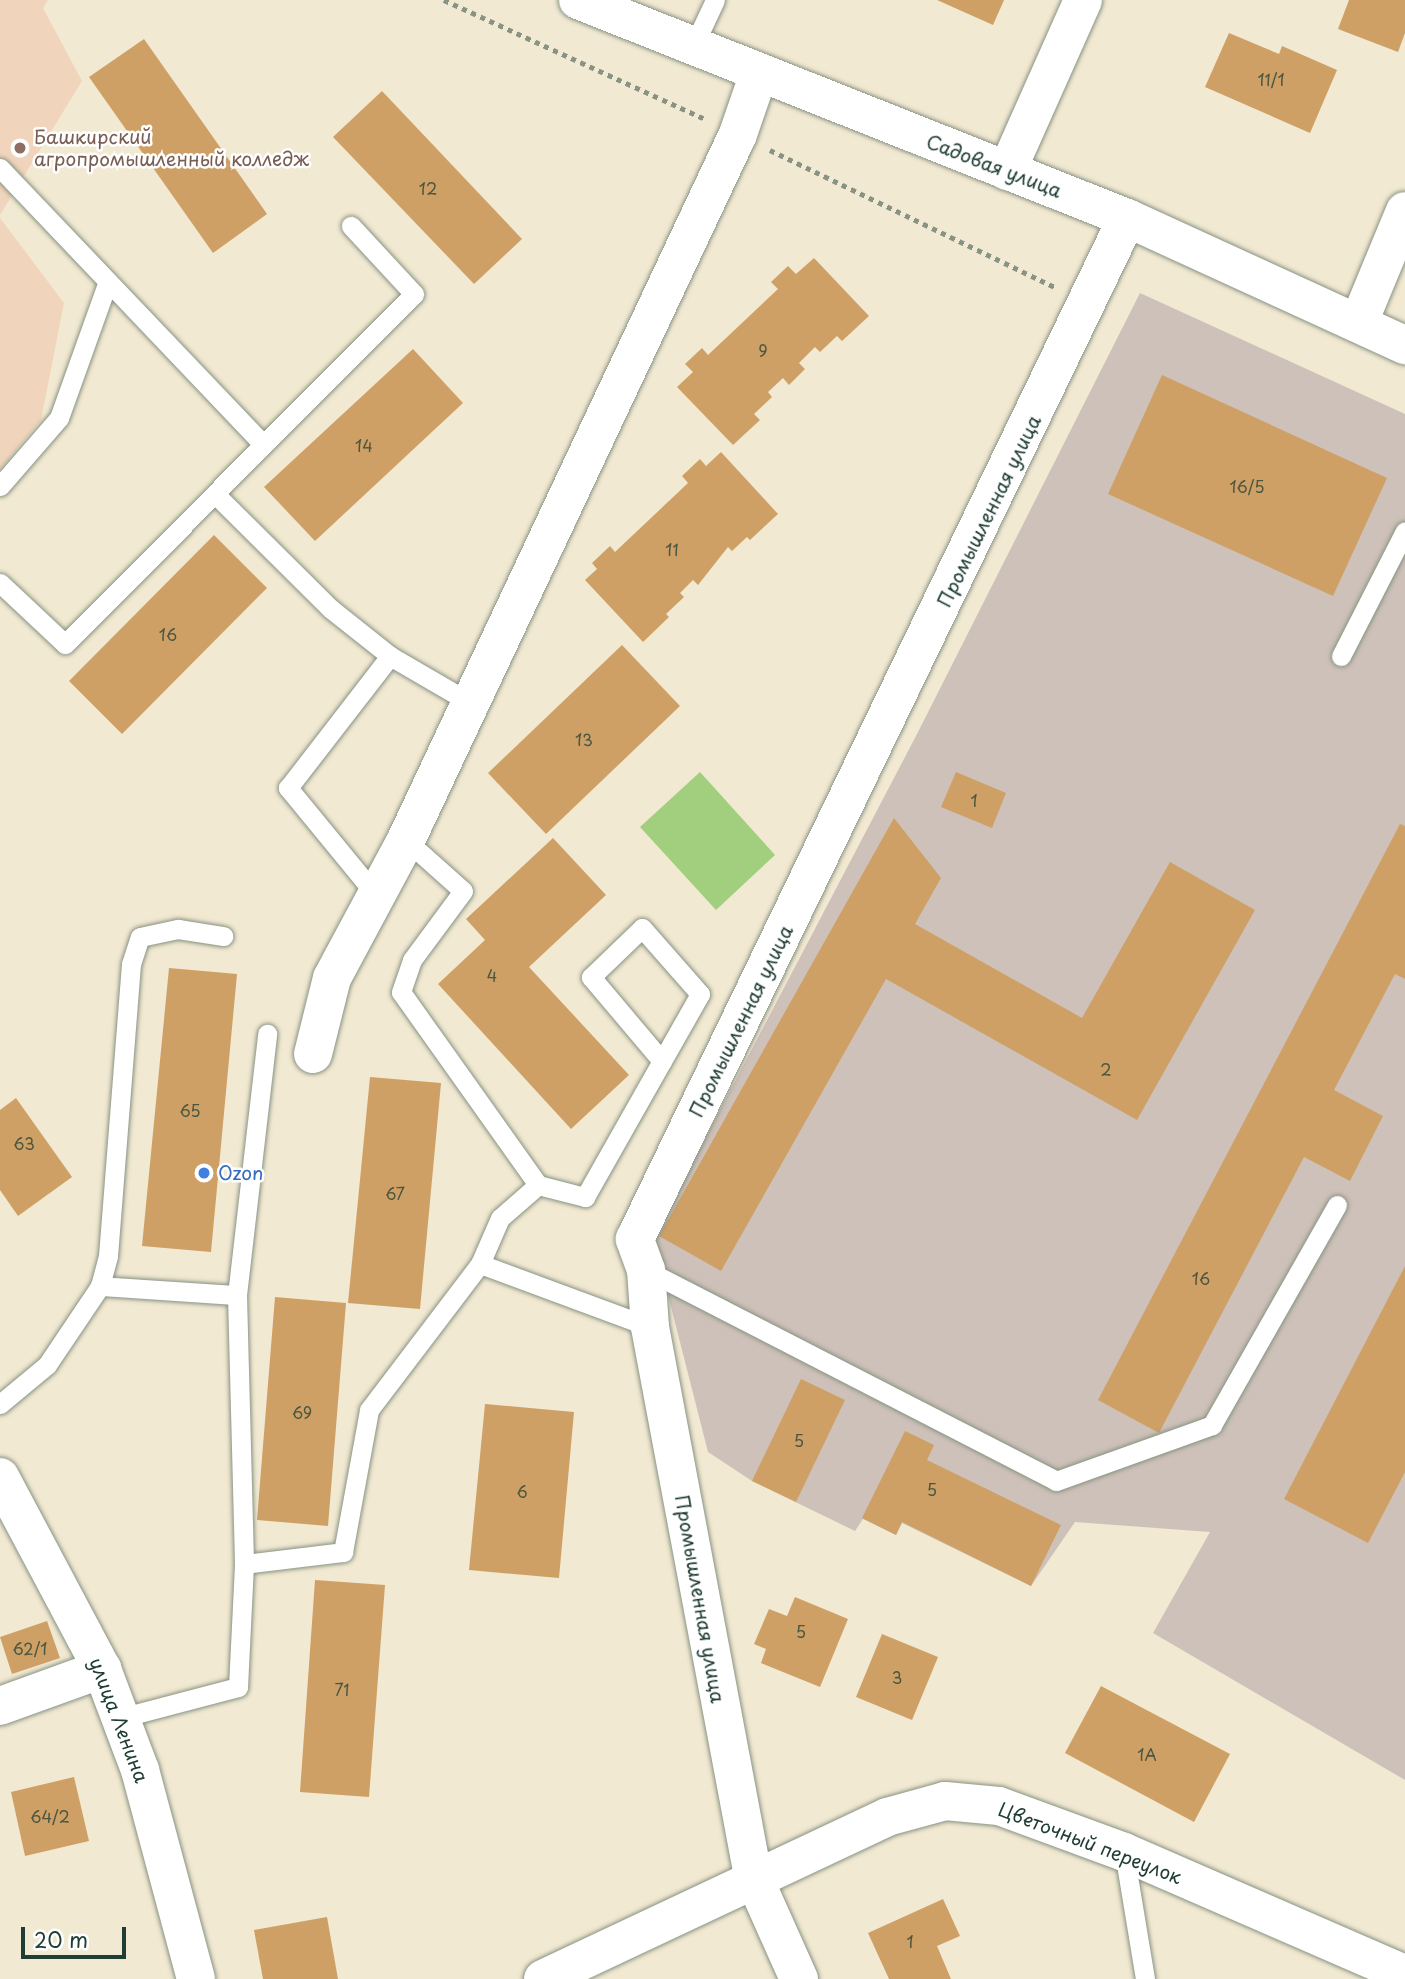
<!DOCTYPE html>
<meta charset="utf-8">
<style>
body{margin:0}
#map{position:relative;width:1405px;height:1979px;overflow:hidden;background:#f2e9d2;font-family:"Playpen Sans",sans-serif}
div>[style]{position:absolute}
.built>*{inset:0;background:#f0d5bc}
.industrial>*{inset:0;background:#cec1b9}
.green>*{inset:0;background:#a1cf7d}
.building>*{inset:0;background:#cea065}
.path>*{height:4.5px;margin-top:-2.25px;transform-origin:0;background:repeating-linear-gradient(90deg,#889383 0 5px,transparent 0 10px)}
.roads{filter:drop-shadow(0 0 2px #889383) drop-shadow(0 0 2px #889383)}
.lane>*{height:19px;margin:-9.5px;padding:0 9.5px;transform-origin:9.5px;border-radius:9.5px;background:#fff}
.street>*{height:38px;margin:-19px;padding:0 19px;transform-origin:19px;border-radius:19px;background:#fff}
.secondary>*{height:38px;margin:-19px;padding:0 19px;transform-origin:19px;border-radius:19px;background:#fff}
.dots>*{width:19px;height:19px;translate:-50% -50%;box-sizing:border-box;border:4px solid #fff;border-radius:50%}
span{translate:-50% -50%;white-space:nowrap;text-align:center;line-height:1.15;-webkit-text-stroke:5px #fff;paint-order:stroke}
.number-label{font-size:16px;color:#4b5640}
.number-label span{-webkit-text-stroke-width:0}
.education-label{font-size:19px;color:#785e54}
.left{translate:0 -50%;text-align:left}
.street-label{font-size:19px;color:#1f3d34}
.shop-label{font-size:19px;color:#366cbe}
.scale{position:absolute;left:21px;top:1927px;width:105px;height:32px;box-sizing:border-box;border:4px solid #1f3d34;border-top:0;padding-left:9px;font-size:21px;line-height:24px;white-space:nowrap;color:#1f3d34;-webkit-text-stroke:5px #fff;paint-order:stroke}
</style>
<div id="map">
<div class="built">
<i style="clip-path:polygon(0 0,48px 0,43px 8px,82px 81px,0 215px)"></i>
<i style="clip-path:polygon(0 218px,64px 303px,41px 420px,0 469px)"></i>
</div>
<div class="industrial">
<i style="clip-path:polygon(1140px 293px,1405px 414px,1405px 1780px,1153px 1633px,1210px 1532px,1075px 1522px,1031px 1586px,902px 1523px,896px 1535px,863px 1519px,855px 1531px,752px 1481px,708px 1452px,656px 1248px,656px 1232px,916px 736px)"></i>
</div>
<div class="green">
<i style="clip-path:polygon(700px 772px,775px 855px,716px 910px,640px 827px)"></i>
</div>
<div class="building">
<i style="clip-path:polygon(937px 0,1004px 0,993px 25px)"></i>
<i style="clip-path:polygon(1349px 0,1405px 0,1405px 33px,1398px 52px,1338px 29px)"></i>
<i style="clip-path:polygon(1229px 33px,1279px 54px,1282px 46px,1337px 70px,1310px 133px,1205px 87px)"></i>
<i style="clip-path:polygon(144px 39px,267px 214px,213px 253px,89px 77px)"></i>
<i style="clip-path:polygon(382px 91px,522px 239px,474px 284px,333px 137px)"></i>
<i style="clip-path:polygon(814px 258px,869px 316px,842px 341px,837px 336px,820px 352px,815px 347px,799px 363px,805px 369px,789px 385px,783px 378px,768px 392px,772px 397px,754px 414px,760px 420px,733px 445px,677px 387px,693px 372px,685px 364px,702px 348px,708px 355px,778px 289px,771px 282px,788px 266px,796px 274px)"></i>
<i style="clip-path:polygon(413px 349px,463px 403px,315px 541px,264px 487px)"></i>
<i style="clip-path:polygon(1162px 375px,1387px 478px,1333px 596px,1108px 494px)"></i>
<i style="clip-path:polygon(721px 452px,778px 514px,750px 540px,747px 537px,732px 551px,728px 547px,698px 585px,693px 580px,680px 593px,684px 597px,666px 614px,669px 617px,643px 642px,585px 580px,597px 569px,592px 563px,610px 546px,615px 552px,688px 483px,682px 476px,700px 459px,706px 466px)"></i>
<i style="clip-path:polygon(214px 535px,267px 588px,122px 734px,69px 681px)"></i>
<i style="clip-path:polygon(622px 645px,680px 706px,546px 834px,488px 773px)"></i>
<i style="clip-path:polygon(956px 772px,1006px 793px,992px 828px,941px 807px)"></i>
<i style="clip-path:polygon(894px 818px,941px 878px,915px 924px,1082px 1018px,1170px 862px,1255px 910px,1137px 1120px,886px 979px,721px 1271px,659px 1236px)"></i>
<i style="clip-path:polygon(1400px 824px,1405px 826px,1405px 979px,1395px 974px,1334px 1090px,1383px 1116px,1350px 1181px,1304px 1157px,1159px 1433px,1098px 1400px)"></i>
<i style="clip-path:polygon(553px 838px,606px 895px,529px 967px,629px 1075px,571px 1129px,438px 984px,485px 940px,466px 919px)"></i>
<i style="clip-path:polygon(169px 968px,237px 974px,211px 1252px,142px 1246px)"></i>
<i style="clip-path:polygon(370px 1077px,441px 1083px,420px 1309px,348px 1303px)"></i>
<i style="clip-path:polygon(16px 1098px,72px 1177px,18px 1216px,0 1190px,0 1110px)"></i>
<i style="clip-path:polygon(1405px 1266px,1405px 1472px,1368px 1543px,1284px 1499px)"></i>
<i style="clip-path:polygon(275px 1297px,346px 1303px,328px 1526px,257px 1520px)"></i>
<i style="clip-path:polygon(801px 1379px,845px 1400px,796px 1502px,752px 1481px)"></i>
<i style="clip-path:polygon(485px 1404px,574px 1412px,559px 1578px,469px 1570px)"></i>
<i style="clip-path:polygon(905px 1431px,934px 1445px,927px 1460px,1061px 1525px,1031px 1586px,902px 1522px,896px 1535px,862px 1518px)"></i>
<i style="clip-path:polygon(315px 1580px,385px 1585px,369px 1797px,300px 1792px)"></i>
<i style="clip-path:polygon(795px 1597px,848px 1619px,820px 1687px,761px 1663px,766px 1649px,754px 1644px,769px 1609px,787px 1616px)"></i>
<i style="clip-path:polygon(47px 1621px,60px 1658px,12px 1674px,0 1637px)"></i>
<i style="clip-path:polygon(882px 1634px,938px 1657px,912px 1720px,856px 1697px)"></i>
<i style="clip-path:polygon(1101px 1686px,1230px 1754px,1194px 1822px,1065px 1753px)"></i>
<i style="clip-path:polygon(74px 1777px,89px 1841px,25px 1856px,11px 1792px)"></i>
<i style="clip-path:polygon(943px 1899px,960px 1936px,937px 1946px,951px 1979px,889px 1979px,868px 1933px)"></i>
<i style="clip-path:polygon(327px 1917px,338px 1979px,263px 1979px,254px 1930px)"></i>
</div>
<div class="path">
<i style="left:444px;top:0;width:287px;rotate:24.5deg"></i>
<i style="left:770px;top:150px;width:316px;rotate:25.7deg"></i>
</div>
<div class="roads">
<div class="lane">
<i style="left:693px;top:47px;width:52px;rotate:-64.9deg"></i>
<i style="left:0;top:168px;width:381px;rotate:46.4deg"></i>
<i style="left:0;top:486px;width:90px;rotate:-49.1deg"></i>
<i style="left:59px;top:418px;width:145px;rotate:-70.3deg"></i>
<i style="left:215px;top:494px;width:163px;rotate:44.8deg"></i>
<i style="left:331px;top:609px;width:75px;rotate:38.5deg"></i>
<i style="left:390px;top:656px;width:91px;rotate:30.2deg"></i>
<i style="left:0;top:583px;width:89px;rotate:43.2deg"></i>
<i style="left:65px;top:644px;width:494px;rotate:-45.1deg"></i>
<i style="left:414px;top:294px;width:93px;rotate:-132.8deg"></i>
<i style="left:1341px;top:656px;width:140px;rotate:-62.9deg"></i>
<i style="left:406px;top:840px;width:76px;rotate:41.8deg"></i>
<i style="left:463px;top:891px;width:86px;rotate:126.5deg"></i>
<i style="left:412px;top:960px;width:34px;rotate:109deg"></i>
<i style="left:401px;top:992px;width:237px;rotate:54.6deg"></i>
<i style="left:538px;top:1185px;width:50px;rotate:139deg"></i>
<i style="left:500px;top:1218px;width:50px;rotate:113.5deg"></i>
<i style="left:480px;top:1264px;width:181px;rotate:20.3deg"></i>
<i style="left:376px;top:895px;width:139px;rotate:-129.4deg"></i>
<i style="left:288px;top:788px;width:167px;rotate:-52.3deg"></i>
<i style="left:538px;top:1185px;width:49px;rotate:14.3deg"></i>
<i style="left:585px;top:1197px;width:156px;rotate:-60.5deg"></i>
<i style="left:662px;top:1061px;width:77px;rotate:-60.4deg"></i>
<i style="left:700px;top:994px;width:88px;rotate:-131.3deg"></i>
<i style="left:642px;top:928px;width:71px;rotate:136.1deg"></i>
<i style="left:591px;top:977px;width:110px;rotate:49.8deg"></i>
<i style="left:646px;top:1270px;width:461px;rotate:27.2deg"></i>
<i style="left:1056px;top:1481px;width:166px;rotate:-19.7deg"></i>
<i style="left:1212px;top:1425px;width:253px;rotate:-60.4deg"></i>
<i style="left:100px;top:1286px;width:137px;rotate:3.8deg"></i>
<i style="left:237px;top:1295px;width:269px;rotate:88.5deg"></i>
<i style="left:237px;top:1295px;width:263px;rotate:-83.4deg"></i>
<i style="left:0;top:1404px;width:61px;rotate:-39.7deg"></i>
<i style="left:47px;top:1365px;width:95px;rotate:-56.1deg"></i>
<i style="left:100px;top:1286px;width:31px;rotate:-75deg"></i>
<i style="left:108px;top:1256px;width:293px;rotate:-85.5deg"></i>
<i style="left:131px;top:964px;width:28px;rotate:-72deg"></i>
<i style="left:140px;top:937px;width:39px;rotate:-12deg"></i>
<i style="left:178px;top:929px;width:46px;rotate:8.8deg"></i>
<i style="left:120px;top:1718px;width:122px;rotate:-14.7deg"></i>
<i style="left:238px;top:1687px;width:123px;rotate:-87.2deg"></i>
<i style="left:244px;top:1564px;width:100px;rotate:-6.9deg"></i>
<i style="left:343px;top:1552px;width:144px;rotate:-79.6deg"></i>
<i style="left:369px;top:1410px;width:183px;rotate:-52.8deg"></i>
<i style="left:1124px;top:1852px;width:129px;rotate:80.6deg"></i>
</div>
<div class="street">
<i style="left:1007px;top:171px;width:187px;rotate:-66deg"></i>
<i style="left:1359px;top:322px;width:120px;rotate:-67.5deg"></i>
<i style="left:313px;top:1054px;width:78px;rotate:-76deg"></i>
<i style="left:332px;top:978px;width:157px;rotate:-61.8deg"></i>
<i style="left:406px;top:840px;width:780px;rotate:-64.81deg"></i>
<i style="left:738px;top:134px;width:65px;rotate:-71deg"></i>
<i style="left:0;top:1706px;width:109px;rotate:-19.9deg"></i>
<i style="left:543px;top:1979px;width:380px;rotate:-25.2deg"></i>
<i style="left:887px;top:1817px;width:60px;rotate:-15.4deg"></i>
<i style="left:945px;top:1801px;width:54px;rotate:5.3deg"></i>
<i style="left:999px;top:1806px;width:133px;rotate:20.2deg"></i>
<i style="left:1124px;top:1852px;width:306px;rotate:23.5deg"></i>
<i style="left:799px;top:1979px;width:113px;rotate:-114.1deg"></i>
<i style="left:753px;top:1876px;width:559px;rotate:-100.63deg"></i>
<i style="left:650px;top:1327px;width:57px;rotate:-94deg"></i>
<i style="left:646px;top:1270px;width:33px;rotate:-110deg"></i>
<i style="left:635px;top:1239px;width:1133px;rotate:-64.27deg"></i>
</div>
<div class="secondary">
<i style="left:578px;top:0;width:591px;rotate:21.66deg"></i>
<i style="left:1127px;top:218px;width:306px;rotate:24.6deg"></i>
<i style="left:0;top:1477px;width:217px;rotate:62deg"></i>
<i style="left:102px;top:1669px;width:108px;rotate:69.4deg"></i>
<i style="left:140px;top:1770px;width:216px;rotate:75deg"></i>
</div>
</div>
<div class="dots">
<i style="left:20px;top:148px;background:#8d6e63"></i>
<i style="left:204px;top:1173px;background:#3f7fe0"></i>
</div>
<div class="number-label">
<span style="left:1271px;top:79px">11/1</span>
<span style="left:428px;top:188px">12</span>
<span style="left:763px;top:350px">9</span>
<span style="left:364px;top:445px">14</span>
<span style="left:1247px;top:486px">16/5</span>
<span style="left:672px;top:549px">11</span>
<span style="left:168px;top:634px">16</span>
<span style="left:584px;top:739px">13</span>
<span style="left:974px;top:800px">1</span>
<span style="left:492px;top:975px">4</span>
<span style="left:1106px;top:1069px">2</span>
<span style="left:190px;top:1110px">65</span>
<span style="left:24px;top:1143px">63</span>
<span style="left:395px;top:1193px">67</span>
<span style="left:1201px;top:1278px">16</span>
<span style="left:302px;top:1412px">69</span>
<span style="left:799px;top:1440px">5</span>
<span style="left:932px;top:1489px">5</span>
<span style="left:522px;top:1491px">6</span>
<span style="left:801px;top:1631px">5</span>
<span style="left:30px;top:1648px">62/1</span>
<span style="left:897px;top:1677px">3</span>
<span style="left:342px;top:1689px">71</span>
<span style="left:1147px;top:1754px">1А</span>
<span style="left:50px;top:1816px">64/2</span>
<span style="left:910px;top:1941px">1</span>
</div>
<div class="education-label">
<span class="left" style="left:34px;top:148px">Башкирский<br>агропромышленный колледж</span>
</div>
<div class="street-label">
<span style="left:994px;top:166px;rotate:21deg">Садовая улица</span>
<span style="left:989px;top:511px;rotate:-64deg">Промышленная улица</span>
<span style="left:741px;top:1021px;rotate:-64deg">Промышленная улица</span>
<span style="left:700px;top:1599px;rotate:80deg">Промышленная улица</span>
<span style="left:119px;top:1720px;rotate:69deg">улица Ленина</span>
<span style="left:1090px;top:1843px;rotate:21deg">Цветочный переулок</span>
</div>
<div class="shop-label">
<span class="left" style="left:218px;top:1173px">Ozon</span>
</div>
<div class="scale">20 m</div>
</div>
